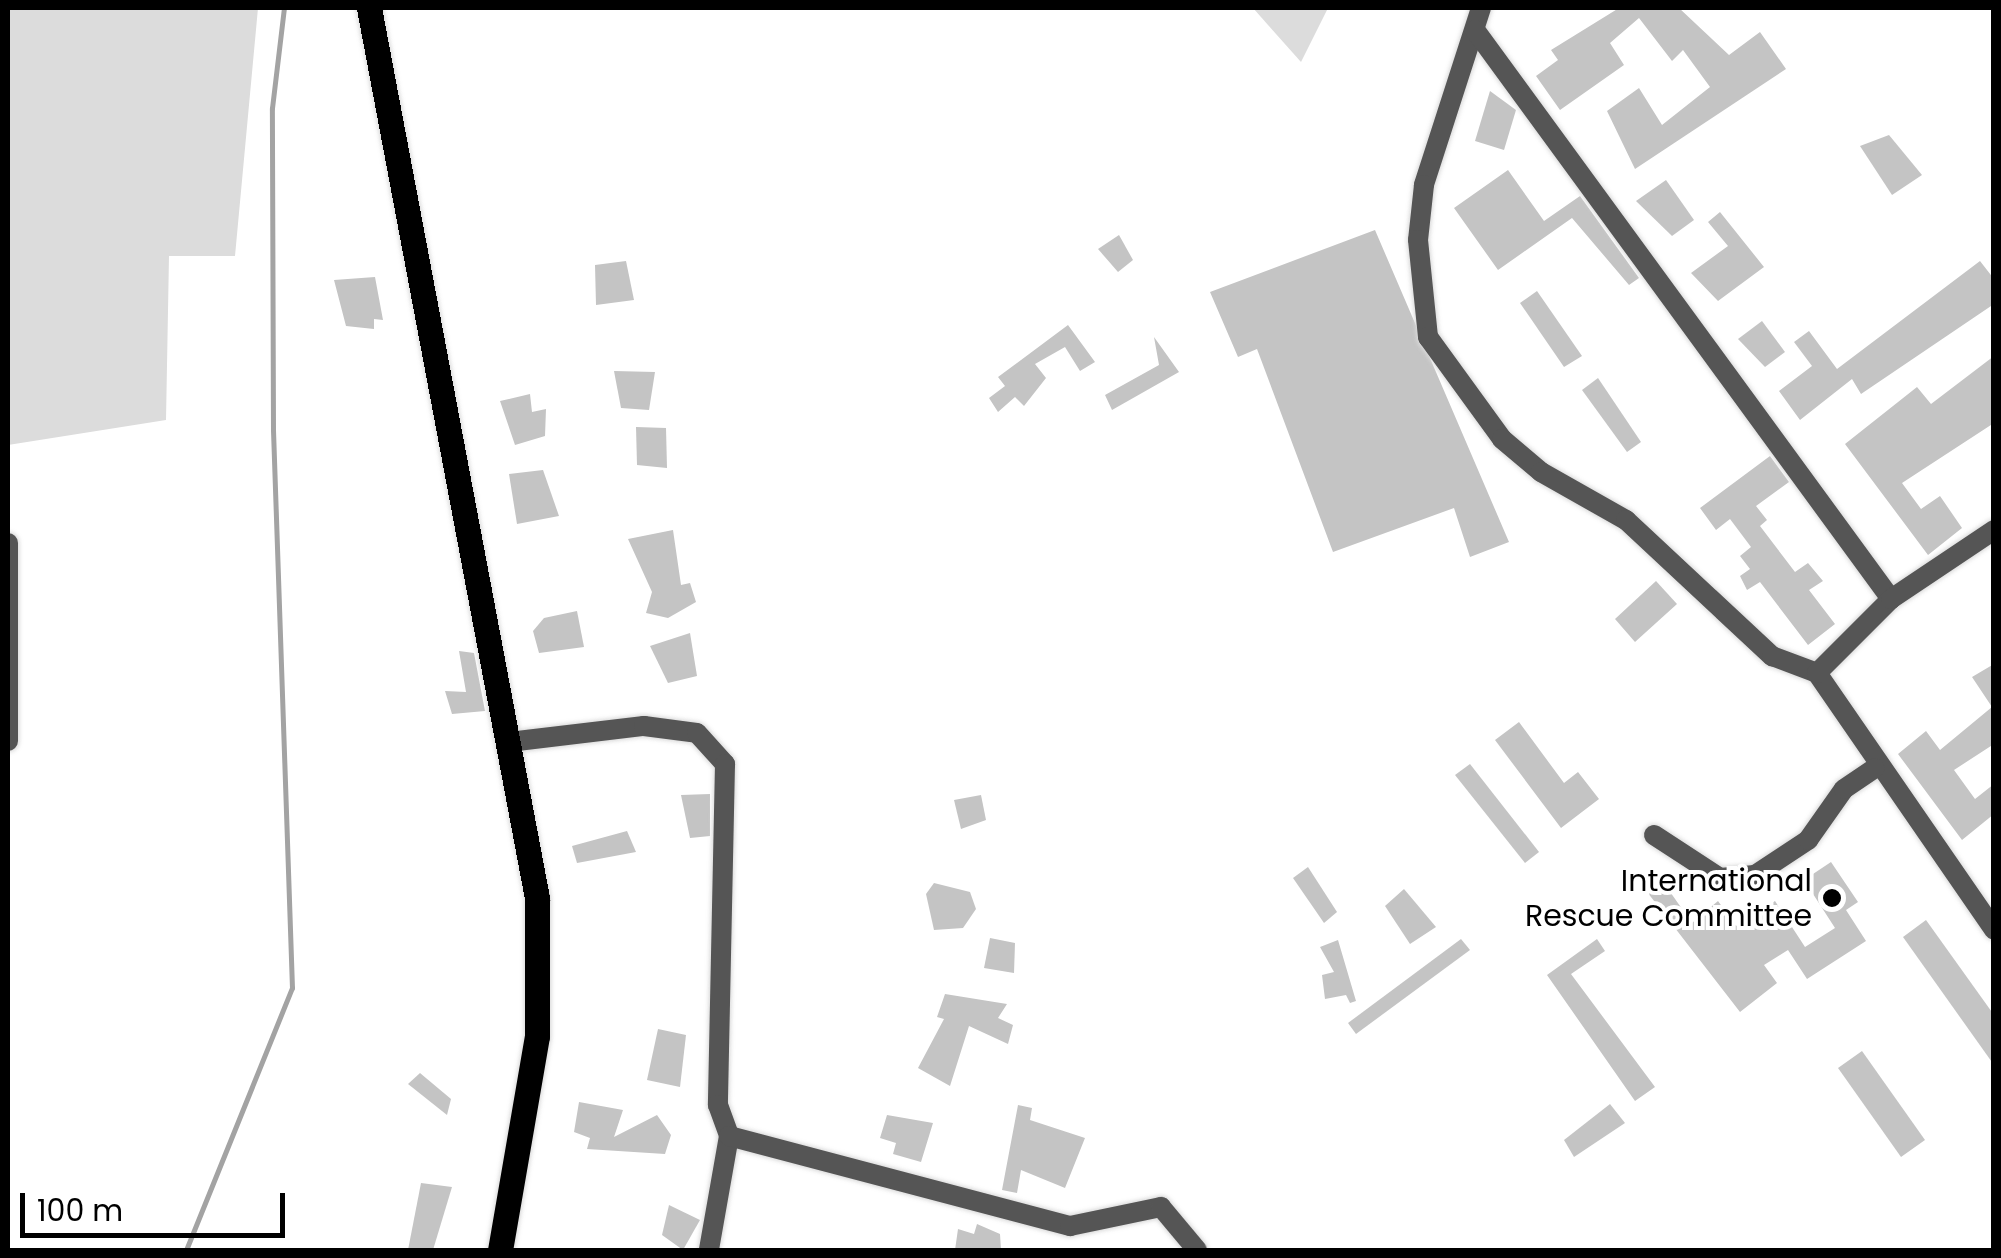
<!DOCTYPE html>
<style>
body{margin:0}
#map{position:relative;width:2001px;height:1258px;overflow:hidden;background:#fff;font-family:Poppins,sans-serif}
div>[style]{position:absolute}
.green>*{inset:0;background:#dcdcdc}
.stream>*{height:5px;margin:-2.5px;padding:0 2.5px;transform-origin:2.5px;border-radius:2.5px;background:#a3a3a3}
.building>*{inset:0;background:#c4c4c4}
.roads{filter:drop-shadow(0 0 2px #dbdbdb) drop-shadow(0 0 2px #dbdbdb)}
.minor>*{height:20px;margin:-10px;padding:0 10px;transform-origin:10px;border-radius:10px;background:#555}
.major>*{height:25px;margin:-12.5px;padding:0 12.5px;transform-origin:12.5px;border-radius:12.5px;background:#000}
.dots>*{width:28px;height:28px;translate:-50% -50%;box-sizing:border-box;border:5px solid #fff;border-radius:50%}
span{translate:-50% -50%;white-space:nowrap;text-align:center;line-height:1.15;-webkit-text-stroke:8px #fff;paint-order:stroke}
.poi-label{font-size:30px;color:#000}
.right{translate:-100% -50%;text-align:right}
.frame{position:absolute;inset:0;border:10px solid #000;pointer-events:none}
.scale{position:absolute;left:20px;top:1193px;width:265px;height:45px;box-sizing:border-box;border:5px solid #000;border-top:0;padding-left:12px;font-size:30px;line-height:35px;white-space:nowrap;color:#000;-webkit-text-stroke:8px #fff;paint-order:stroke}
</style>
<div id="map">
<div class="green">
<i style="clip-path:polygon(8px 8px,258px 8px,235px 256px,169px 256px,166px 420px,8px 445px)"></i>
<i style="clip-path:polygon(1253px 8px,1328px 8px,1301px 62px)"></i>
</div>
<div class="stream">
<i style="left:186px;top:1250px;width:283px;rotate:-68deg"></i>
<i style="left:292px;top:988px;width:558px;rotate:-91.95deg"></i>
<i style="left:273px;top:430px;width:322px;rotate:-90.2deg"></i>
<i style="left:272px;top:108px;width:101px;rotate:-83.2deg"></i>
</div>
<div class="building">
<i style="clip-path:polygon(1619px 8px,1679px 8px,1729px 55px,1760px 32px,1786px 69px,1635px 169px,1607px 111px,1639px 88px,1662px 125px,1710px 87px,1683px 50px,1672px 61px,1639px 18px,1610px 43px,1624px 65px,1560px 110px,1536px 76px,1558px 60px,1551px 50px)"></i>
<i style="clip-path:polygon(1490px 91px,1516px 110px,1504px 150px,1475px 141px)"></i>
<i style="clip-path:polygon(1889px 135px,1922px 175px,1892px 195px,1860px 146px)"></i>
<i style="clip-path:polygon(1508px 170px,1544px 221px,1580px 196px,1639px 278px,1629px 285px,1572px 218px,1498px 270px,1454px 208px)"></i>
<i style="clip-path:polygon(1666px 180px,1694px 220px,1672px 236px,1636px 201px)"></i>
<i style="clip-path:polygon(1720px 212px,1764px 267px,1718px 301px,1691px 273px,1728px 246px,1708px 222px)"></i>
<i style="clip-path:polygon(1375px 230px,1509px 542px,1470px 557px,1454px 508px,1333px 552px,1257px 349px,1238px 357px,1210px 292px)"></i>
<i style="clip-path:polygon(1119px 235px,1133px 260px,1118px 272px,1098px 249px)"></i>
<i style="clip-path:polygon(626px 261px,634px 300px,596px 305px,595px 265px)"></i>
<i style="clip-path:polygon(1980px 261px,1994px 279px,1994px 304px,1861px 394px,1852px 379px,1800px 420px,1779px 391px,1812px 366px,1794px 342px,1809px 331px,1837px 369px)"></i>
<i style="clip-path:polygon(375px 277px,383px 320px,374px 319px,374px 329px,346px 326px,334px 280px)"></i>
<i style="clip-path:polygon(1537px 291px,1582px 356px,1564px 367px,1520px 303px)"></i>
<i style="clip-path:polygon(1762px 321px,1785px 352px,1765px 367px,1738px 339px)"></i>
<i style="clip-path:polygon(1068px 325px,1095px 362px,1080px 371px,1065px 347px,1035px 364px,1046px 378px,1024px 406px,1015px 397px,998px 412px,989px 398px,1005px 386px,998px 377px)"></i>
<i style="clip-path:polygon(1154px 337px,1179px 372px,1112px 410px,1105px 395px,1159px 365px)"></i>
<i style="clip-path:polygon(1994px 356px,1994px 423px,1902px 483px,1921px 509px,1940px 496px,1962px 528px,1928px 555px,1845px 444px,1917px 387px,1931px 404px)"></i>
<i style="clip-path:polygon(614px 371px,655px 372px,649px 410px,621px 408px)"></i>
<i style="clip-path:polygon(1598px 378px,1641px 442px,1627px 452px,1582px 390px)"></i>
<i style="clip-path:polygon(530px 394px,532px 412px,546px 409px,545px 436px,515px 445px,500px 401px)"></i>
<i style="clip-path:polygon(636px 427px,666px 428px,667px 468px,637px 465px)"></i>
<i style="clip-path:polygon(1770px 456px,1789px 482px,1756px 506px,1767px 520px,1760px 526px,1795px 572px,1808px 563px,1823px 581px,1809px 590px,1835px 624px,1808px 645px,1760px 582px,1747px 590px,1740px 576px,1750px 569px,1740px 556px,1751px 547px,1730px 519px,1716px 530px,1700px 508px)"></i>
<i style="clip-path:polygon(543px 470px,559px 516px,517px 524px,509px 474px)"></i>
<i style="clip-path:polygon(673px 530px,681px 585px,690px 583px,696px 602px,668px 618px,646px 613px,652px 592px,628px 539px)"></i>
<i style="clip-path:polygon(1656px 581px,1677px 604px,1635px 642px,1615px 619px)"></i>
<i style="clip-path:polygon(577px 611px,584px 647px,539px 653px,533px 631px,544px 618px)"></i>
<i style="clip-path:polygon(690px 633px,697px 676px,668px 683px,650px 646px)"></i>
<i style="clip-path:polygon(459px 651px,474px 653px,485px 711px,452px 714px,445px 691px,466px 692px)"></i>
<i style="clip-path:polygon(1994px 664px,1994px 744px,1954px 770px,1975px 799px,1994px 784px,1994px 814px,1962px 840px,1898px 754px,1926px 731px,1940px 750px,1992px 707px,1972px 677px)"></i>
<i style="clip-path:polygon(1519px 722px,1564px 783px,1578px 772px,1599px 799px,1561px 828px,1495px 740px)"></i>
<i style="clip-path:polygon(1470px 764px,1539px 852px,1525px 863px,1455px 775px)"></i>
<i style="clip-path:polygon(710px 794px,710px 836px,690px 838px,681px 795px)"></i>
<i style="clip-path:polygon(981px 795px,986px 820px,961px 829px,954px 800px)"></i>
<i style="clip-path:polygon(627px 831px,636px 852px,577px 863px,572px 846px)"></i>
<i style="clip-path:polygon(1831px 862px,1858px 902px,1846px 910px,1866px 941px,1807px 979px,1788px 950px,1764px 965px,1777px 983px,1740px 1012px,1644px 888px,1661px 879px,1692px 923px,1718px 901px,1736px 926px,1775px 901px,1805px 947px,1835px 928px,1804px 880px)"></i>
<i style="clip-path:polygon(1308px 867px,1337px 912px,1324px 923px,1293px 878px)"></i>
<i style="clip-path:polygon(934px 883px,970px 892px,976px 909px,963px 928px,934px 930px,926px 894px)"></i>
<i style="clip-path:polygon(1404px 889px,1436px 927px,1410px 944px,1385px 906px)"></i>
<i style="clip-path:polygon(1926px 920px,1994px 1015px,1994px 1065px,1903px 937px)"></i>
<i style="clip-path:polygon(990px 938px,1015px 943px,1014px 973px,984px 968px)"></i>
<i style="clip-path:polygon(1461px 939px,1470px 950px,1356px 1034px,1348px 1023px)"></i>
<i style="clip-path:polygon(1597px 939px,1605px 951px,1571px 974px,1655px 1087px,1635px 1101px,1547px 975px)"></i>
<i style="clip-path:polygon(1338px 940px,1356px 1001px,1350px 1003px,1346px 995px,1325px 999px,1322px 975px,1334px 972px,1320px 947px)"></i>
<i style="clip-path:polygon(945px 994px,1007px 1004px,998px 1018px,1013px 1025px,1008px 1044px,969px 1026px,950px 1086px,918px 1068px,944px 1019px,937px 1017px)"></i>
<i style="clip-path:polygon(658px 1029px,686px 1035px,680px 1087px,647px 1080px)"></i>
<i style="clip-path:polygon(1862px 1051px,1925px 1140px,1901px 1157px,1838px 1068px)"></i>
<i style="clip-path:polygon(420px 1073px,451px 1099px,447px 1115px,408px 1084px)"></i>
<i style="clip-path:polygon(579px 1102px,623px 1110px,614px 1137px,657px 1115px,671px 1135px,665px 1154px,587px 1149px,590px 1138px,574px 1132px)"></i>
<i style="clip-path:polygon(1610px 1104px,1625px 1123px,1574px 1157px,1564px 1140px)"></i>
<i style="clip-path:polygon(1018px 1105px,1032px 1108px,1030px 1120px,1085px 1138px,1065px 1188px,1021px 1170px,1017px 1193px,1002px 1190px)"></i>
<i style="clip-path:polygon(887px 1115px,933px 1123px,921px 1162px,893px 1154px,896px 1143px,880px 1138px)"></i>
<i style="clip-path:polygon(421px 1183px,452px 1187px,433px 1250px,408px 1250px)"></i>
<i style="clip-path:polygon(669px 1205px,700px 1220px,683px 1250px,662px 1235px)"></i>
<i style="clip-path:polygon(977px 1224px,1000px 1234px,1001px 1250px,955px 1250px,958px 1229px,974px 1234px)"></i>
</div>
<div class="roads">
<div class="minor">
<i style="left:1481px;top:8px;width:186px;rotate:107.9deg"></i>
<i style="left:1424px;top:185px;width:55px;rotate:96.2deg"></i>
<i style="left:1418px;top:240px;width:98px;rotate:84.1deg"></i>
<i style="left:1428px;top:337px;width:126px;rotate:54deg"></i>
<i style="left:1502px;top:439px;width:51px;rotate:40.2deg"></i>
<i style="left:1541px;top:472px;width:98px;rotate:29.5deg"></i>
<i style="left:1626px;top:520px;width:200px;rotate:43deg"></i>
<i style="left:1772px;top:656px;width:48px;rotate:20.7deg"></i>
<i style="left:1817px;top:673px;width:312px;rotate:55.4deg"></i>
<i style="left:1475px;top:30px;width:705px;rotate:53.83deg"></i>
<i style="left:1891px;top:599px;width:105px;rotate:135deg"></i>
<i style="left:8px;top:543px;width:198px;rotate:90deg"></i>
<i style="left:1891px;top:599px;width:124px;rotate:-33.8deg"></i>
<i style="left:509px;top:742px;width:136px;rotate:-6.8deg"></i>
<i style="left:644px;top:726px;width:53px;rotate:7.5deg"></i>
<i style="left:697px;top:733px;width:42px;rotate:47.9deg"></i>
<i style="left:725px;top:764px;width:341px;rotate:91.2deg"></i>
<i style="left:718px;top:1105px;width:33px;rotate:70deg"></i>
<i style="left:729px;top:1136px;width:116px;rotate:100deg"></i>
<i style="left:1654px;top:835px;width:79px;rotate:33.1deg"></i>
<i style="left:1720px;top:878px;width:35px;rotate:-5deg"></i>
<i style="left:1755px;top:875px;width:64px;rotate:-33.4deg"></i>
<i style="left:1808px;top:840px;width:62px;rotate:-54.8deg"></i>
<i style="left:1844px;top:789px;width:37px;rotate:-34deg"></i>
<i style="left:729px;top:1136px;width:353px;rotate:14.8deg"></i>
<i style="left:1070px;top:1226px;width:93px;rotate:-11.8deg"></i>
<i style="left:1161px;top:1207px;width:56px;rotate:50.1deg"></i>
</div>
<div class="major">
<i style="left:369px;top:8px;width:906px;rotate:79.31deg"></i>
<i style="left:537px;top:898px;width:138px;rotate:90deg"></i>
<i style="left:537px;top:1036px;width:217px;rotate:99.8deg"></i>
</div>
</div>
<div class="dots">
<i style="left:1832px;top:898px;background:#000"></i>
</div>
<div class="poi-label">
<span class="right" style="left:1812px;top:898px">International<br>Rescue Committee</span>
</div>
<div class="frame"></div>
<div class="scale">100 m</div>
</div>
